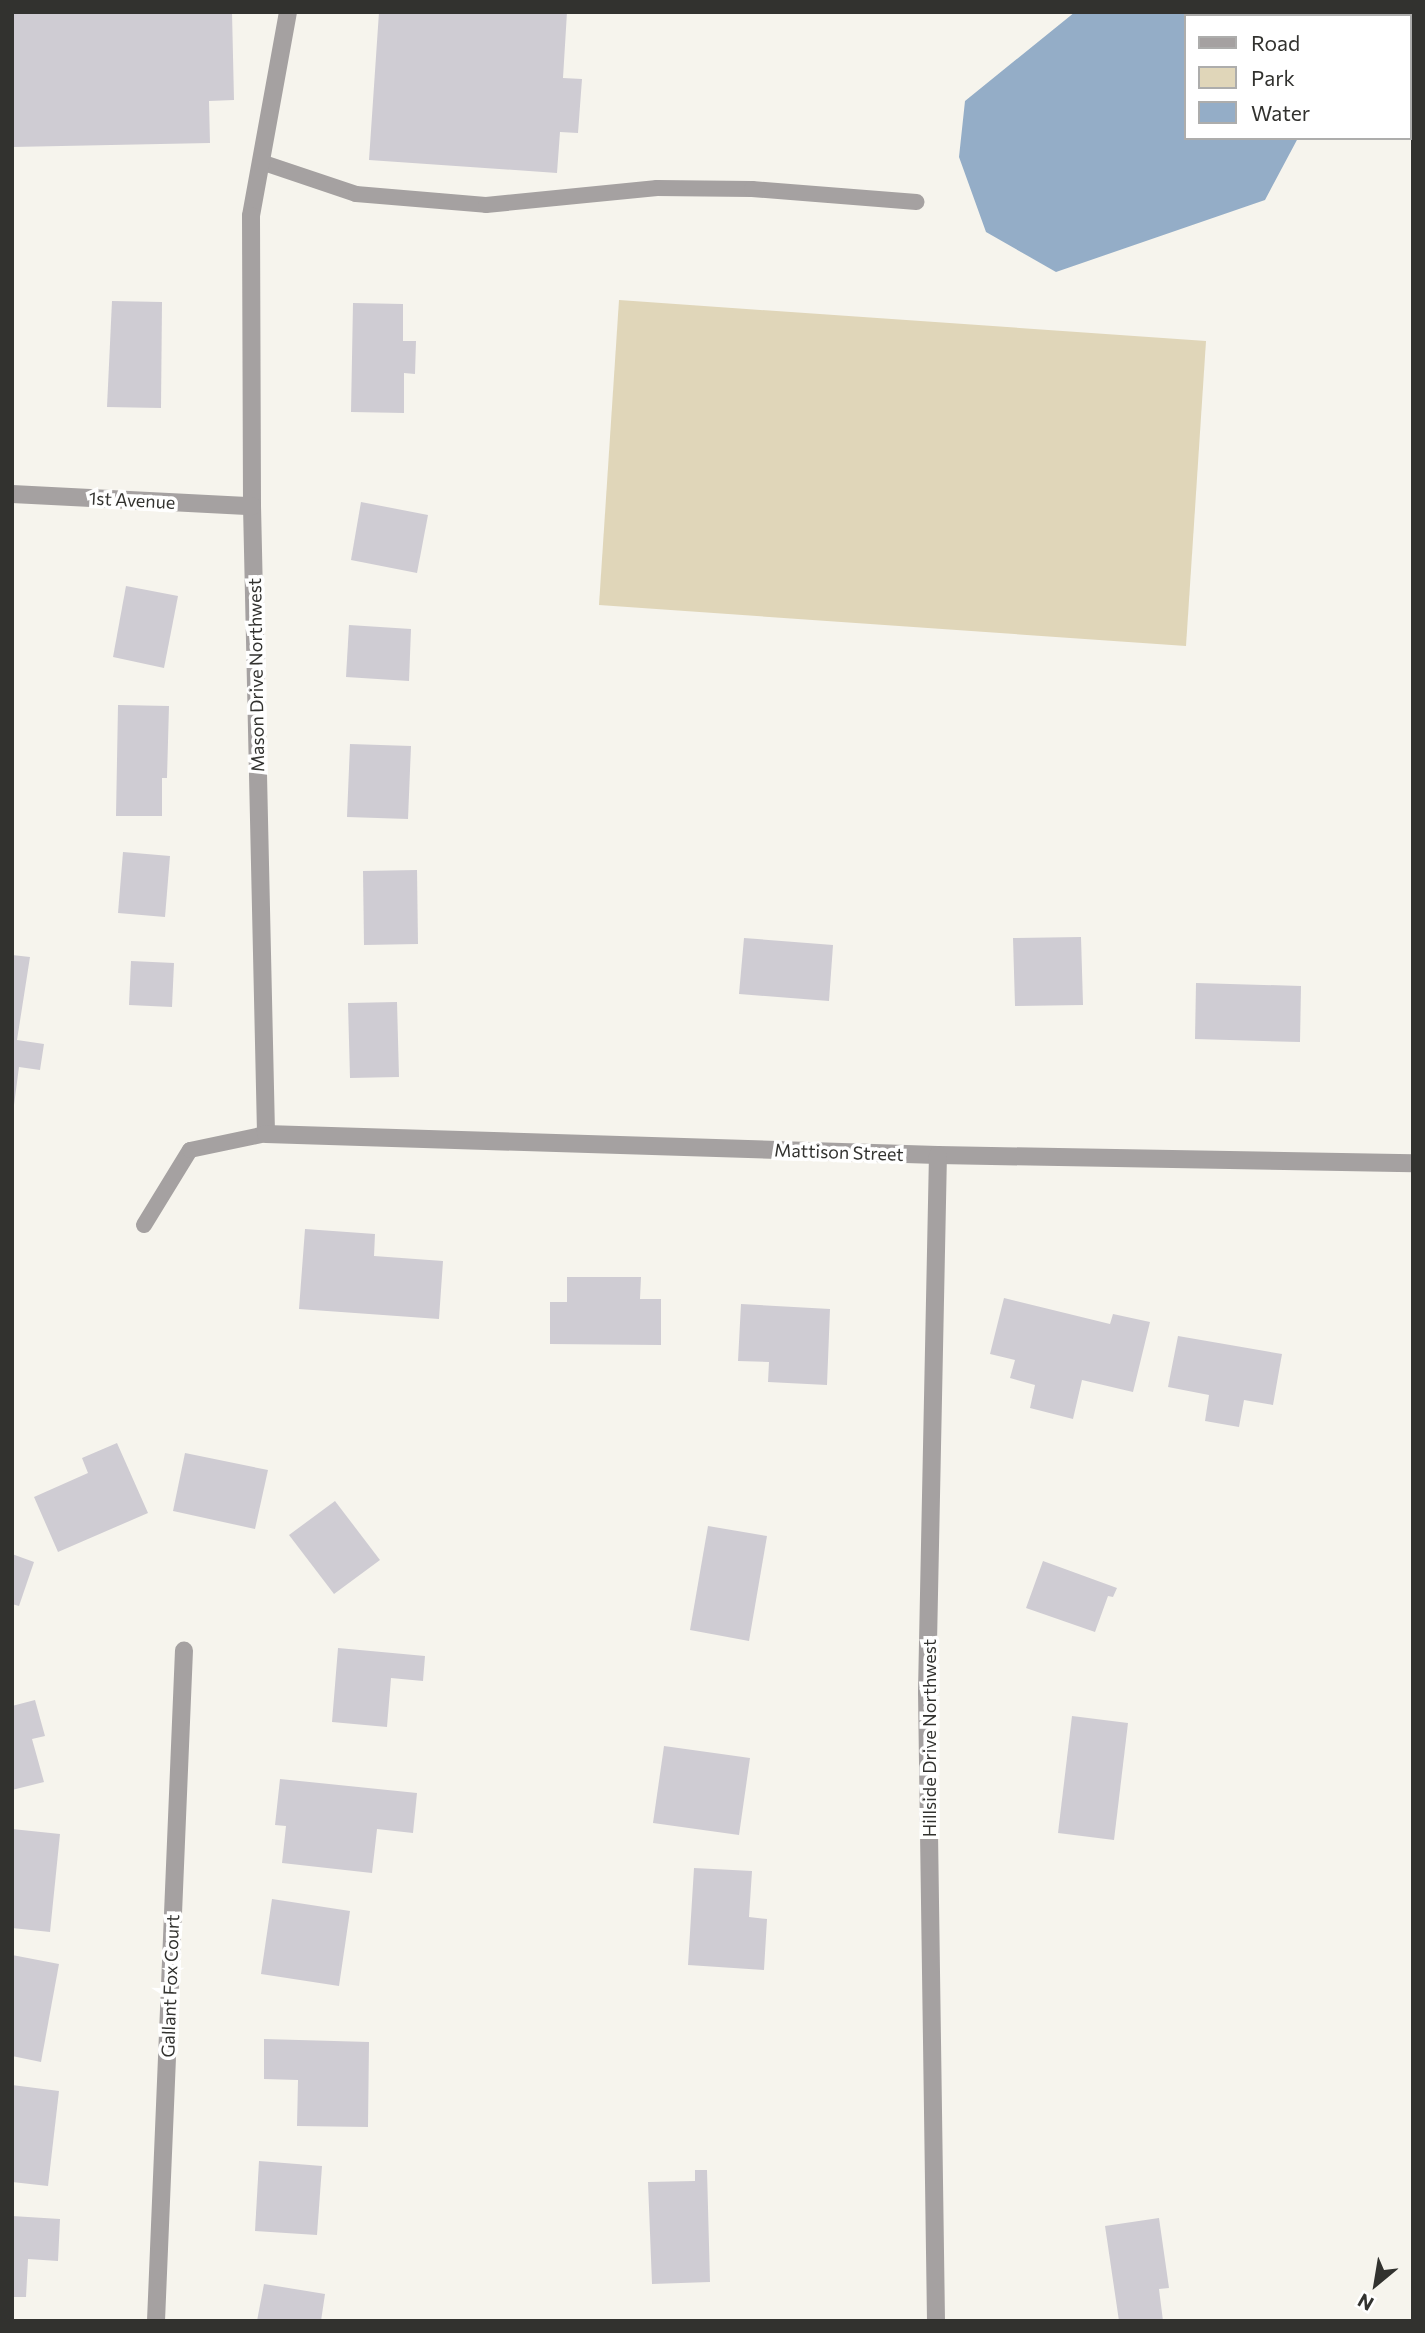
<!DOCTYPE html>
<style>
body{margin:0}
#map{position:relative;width:1425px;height:2333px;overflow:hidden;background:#f6f4ed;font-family:Commissioner,sans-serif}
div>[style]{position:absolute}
.green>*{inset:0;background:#e0d6b9}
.water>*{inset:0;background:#94adc7}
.building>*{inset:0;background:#cfccd3}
.lane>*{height:16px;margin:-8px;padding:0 8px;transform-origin:8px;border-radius:8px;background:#a5a1a1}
.street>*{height:18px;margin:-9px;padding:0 9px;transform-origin:9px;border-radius:9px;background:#a5a1a1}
span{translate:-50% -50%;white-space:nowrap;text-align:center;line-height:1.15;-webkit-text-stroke:7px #fff;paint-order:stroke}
.street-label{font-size:18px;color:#32322f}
.frame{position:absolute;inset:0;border:14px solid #32322f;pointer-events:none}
.legend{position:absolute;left:1184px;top:14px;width:228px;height:126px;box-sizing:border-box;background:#fff;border:2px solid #adadac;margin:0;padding:9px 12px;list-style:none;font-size:21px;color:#32322f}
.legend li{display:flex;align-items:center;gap:14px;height:35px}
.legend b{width:35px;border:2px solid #adadac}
.north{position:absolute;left:1341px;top:2249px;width:70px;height:70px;-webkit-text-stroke:5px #fff;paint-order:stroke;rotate:210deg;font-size:19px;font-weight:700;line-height:28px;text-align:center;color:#32322f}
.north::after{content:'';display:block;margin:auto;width:24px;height:32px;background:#32322f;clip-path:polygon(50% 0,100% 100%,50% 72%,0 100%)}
</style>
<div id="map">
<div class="green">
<i style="clip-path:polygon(619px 300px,1206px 341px,1186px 646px,599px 605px)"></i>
</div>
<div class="water">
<i style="clip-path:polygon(1075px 12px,1323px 12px,1324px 16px,1185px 16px,1185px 138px,1298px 138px,1265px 200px,1056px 272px,986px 232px,959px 157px,965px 101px)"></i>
</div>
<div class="building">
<i style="clip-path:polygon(12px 12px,232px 12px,234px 100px,209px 101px,210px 143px,12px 147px)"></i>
<i style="clip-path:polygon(379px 12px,567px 12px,563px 78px,582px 79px,578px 133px,560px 132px,557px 173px,369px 160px)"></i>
<i style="clip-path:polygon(112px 301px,162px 302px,161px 408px,107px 407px)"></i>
<i style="clip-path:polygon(353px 303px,403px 304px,403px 341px,416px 341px,415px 374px,404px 373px,404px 413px,351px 412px)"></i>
<i style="clip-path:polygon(361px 502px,428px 515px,417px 573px,351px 560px)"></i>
<i style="clip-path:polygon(126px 586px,178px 596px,164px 668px,113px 657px)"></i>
<i style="clip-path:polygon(349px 625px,411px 629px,409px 681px,346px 677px)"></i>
<i style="clip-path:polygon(118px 705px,169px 706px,167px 778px,162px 778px,162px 816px,116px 816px)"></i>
<i style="clip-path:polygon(350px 744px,411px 746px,408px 819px,347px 817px)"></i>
<i style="clip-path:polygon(123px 852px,170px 856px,165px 917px,118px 913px)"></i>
<i style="clip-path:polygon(417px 870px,418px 944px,364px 945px,363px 871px)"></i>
<i style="clip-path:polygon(1081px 937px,1083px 1005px,1015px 1006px,1013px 938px)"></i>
<i style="clip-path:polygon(744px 938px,833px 945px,829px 1001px,739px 994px)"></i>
<i style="clip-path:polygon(12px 955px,30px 957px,17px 1040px,44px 1044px,40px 1070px,19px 1067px,14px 1105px)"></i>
<i style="clip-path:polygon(131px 961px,174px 963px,172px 1007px,129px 1005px)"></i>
<i style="clip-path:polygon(1196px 983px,1301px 986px,1300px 1042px,1195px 1039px)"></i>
<i style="clip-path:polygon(397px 1002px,399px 1077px,350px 1078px,348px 1003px)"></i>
<i style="clip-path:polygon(305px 1229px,375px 1234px,374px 1256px,443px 1261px,439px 1319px,299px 1309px)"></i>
<i style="clip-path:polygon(567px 1277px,641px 1277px,640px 1299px,661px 1299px,661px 1345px,550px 1344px,550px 1302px,567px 1302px)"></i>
<i style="clip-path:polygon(1004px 1298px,1110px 1324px,1113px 1314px,1150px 1322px,1133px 1392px,1082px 1380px,1073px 1419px,1030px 1408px,1035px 1385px,1010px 1378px,1015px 1360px,990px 1354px)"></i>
<i style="clip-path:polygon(741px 1304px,830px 1309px,827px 1385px,768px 1382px,769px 1362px,738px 1361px)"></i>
<i style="clip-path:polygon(1178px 1336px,1282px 1354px,1273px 1405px,1244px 1400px,1239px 1427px,1205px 1421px,1209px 1395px,1168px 1387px)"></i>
<i style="clip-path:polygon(117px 1443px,148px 1513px,58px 1552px,34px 1497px,88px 1473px,82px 1458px)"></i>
<i style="clip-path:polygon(185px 1453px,268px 1470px,255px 1529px,173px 1511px)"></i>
<i style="clip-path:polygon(335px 1501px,380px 1560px,334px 1594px,289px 1535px)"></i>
<i style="clip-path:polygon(708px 1526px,767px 1536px,749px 1641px,690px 1630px)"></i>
<i style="clip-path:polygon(12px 1554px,34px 1562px,19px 1606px,12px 1604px)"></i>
<i style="clip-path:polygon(1043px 1561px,1117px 1588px,1113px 1597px,1108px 1596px,1095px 1632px,1026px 1608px)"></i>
<i style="clip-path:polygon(338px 1648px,425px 1656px,423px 1681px,391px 1678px,387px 1727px,332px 1722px)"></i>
<i style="clip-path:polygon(35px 1700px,45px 1736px,32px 1739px,44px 1782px,12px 1790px,12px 1706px)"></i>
<i style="clip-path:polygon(1072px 1716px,1128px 1723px,1114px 1840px,1058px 1833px)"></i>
<i style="clip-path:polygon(664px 1746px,750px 1758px,739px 1835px,653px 1823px)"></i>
<i style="clip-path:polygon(280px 1779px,417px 1793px,413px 1833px,377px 1829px,372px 1873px,282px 1863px,286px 1826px,275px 1825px)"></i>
<i style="clip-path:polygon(12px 1829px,60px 1834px,50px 1932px,12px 1928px)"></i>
<i style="clip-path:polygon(694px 1868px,752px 1871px,749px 1917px,767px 1919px,764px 1970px,688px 1965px)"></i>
<i style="clip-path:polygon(272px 1899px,350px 1911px,339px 1986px,261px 1974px)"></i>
<i style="clip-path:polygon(12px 1955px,59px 1964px,41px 2062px,12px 2056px)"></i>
<i style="clip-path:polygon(264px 2039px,369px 2042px,368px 2127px,297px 2126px,298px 2080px,264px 2079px)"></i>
<i style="clip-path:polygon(12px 2085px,59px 2091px,48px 2186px,12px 2182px)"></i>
<i style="clip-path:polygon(259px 2161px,322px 2166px,317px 2235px,255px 2231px)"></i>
<i style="clip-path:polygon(695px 2170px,707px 2170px,710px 2282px,652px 2284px,648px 2182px,695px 2181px)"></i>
<i style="clip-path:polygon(12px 2216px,60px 2219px,58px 2261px,28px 2259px,26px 2297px,12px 2297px)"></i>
<i style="clip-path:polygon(1159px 2218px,1169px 2288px,1159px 2289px,1163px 2321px,1119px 2321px,1105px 2226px)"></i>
<i style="clip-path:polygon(264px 2284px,325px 2294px,321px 2321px,257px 2321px)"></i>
</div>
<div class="lane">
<i style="left:261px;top:162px;width:100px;rotate:18.6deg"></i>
<i style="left:356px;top:194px;width:130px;rotate:4.8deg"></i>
<i style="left:486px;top:205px;width:172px;rotate:-5.7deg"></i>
<i style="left:657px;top:188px;width:95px;rotate:0.6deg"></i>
<i style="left:752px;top:189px;width:165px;rotate:4.5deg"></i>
<i style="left:144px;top:1225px;width:88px;rotate:-58.5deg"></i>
<i style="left:190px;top:1150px;width:78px;rotate:-11.9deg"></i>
</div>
<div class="street">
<i style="left:288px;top:12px;width:207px;rotate:100.3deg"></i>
<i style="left:251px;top:216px;width:290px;rotate:89.8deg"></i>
<i style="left:252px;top:506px;width:628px;rotate:88.72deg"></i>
<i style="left:266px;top:1134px;width:672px;rotate:1.79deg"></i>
<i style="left:938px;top:1155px;width:475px;rotate:1deg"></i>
<i style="left:12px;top:494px;width:240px;rotate:2.9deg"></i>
<i style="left:156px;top:2321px;width:671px;rotate:-87.61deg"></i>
<i style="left:936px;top:2321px;width:629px;rotate:-90.82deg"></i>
<i style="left:927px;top:1692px;width:537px;rotate:-88.83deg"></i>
</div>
<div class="street-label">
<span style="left:132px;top:500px;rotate:3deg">1st Avenue</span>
<span style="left:256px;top:675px;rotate:-91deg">Mason Drive Northwest</span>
<span style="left:839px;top:1152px;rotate:2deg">Mattison Street</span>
<span style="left:929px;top:1738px;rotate:-90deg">Hillside Drive Northwest</span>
<span style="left:170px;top:1986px;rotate:-88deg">Gallant Fox Court</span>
</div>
<div class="frame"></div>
<ul class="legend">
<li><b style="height:9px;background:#a5a1a1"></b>Road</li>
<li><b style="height:19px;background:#e0d6b9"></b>Park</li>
<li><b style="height:19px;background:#94adc7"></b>Water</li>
</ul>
<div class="north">N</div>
</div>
